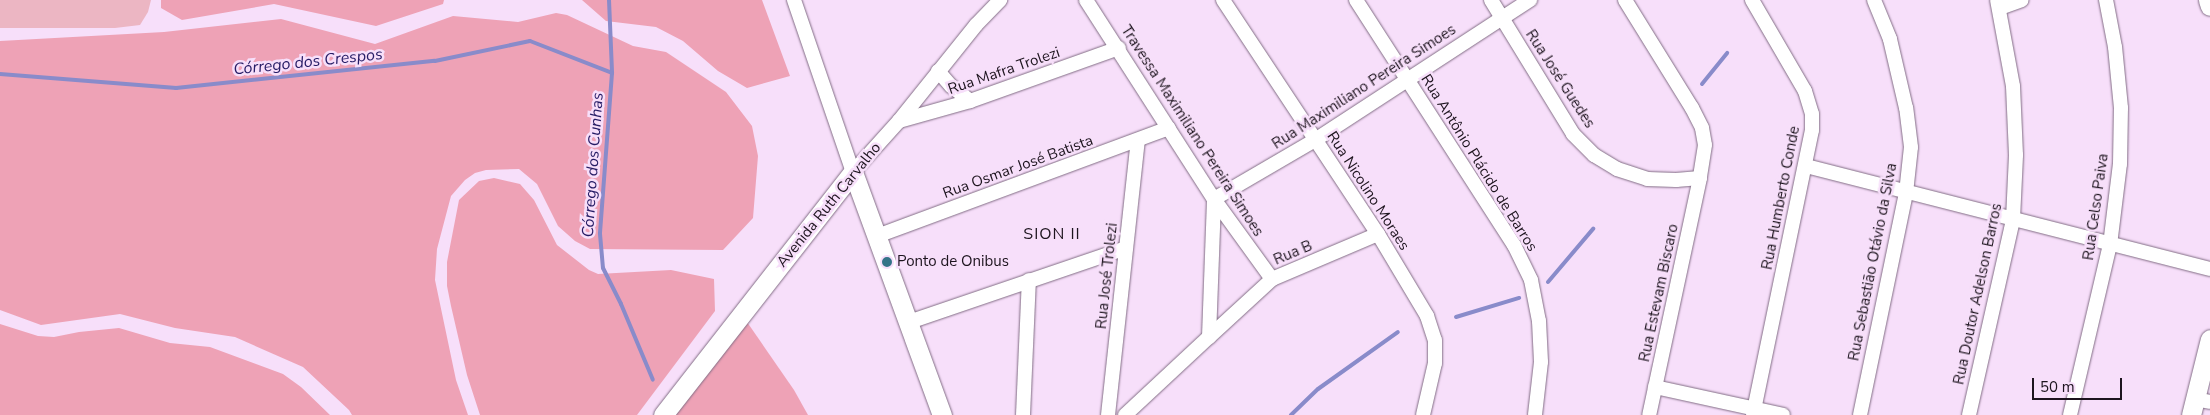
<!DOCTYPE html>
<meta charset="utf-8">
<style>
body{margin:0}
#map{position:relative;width:2210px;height:415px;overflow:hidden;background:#f7dffa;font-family:"Nunito Sans",sans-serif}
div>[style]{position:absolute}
.green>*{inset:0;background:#ecb6c3}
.forest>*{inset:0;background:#eea2b6}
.stream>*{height:4px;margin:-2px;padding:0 2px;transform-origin:2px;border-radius:2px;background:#898bca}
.roads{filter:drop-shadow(0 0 1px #826d85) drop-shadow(0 0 1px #826d85)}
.street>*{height:14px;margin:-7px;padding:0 7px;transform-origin:7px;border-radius:7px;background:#fff}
.secondary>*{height:19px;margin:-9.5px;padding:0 9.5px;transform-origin:9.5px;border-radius:9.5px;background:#fff}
.dots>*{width:14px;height:14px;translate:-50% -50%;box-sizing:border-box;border:2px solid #f7dffa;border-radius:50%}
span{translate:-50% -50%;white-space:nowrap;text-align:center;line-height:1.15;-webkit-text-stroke:5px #f7dffa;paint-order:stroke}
.street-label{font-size:15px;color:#1d141e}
.poi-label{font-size:15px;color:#1d141e}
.left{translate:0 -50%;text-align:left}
.water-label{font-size:16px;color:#261c65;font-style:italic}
.neighbourhood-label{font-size:16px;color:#1d141e;letter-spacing:1px}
.scale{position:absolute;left:2032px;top:378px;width:90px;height:22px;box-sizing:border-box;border:2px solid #1d141e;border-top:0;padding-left:6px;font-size:15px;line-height:18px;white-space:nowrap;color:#1d141e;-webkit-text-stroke:4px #f7dffa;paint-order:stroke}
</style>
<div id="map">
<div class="green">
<i style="clip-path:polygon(0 0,151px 0,148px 12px,140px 25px,115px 28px,0 28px)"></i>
</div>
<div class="forest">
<i style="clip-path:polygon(161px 0,444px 0,443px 4px,376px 26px,274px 4px,182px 20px,161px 8px)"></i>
<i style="clip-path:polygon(582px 0,762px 0,790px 76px,747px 88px,718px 71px,683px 41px,656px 27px,606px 21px)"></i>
<i style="clip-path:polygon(556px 13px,567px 15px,633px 46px,666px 52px,726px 92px,752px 126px,758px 156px,753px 218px,723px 250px,590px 249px,575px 241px,558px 226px,537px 184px,519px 169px,486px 170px,475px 173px,465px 180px,451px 196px,437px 249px,435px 280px,456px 380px,468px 415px,352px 415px,349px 410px,303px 367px,235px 337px,175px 328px,120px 314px,41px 325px,0 310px,0 41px,164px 32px,281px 19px,375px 44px,453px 16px,518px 22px)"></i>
<i style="clip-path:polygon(494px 178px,520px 184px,534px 200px,557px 245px,589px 270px,598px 274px,671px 270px,714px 279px,715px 311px,637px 415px,480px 415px,467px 375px,451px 306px,447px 286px,447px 262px,459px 200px,479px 181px)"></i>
<i style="clip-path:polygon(747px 322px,794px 390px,808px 415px,674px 415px)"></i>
<i style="clip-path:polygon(0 324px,38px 336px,54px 337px,79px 332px,119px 328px,170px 343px,210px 347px,283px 374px,301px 387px,330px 415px,0 415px)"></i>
</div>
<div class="stream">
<i style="left:609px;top:0;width:73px;rotate:87.6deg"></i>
<i style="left:612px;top:73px;width:161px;rotate:94.3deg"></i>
<i style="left:600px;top:234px;width:34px;rotate:85deg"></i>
<i style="left:603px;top:268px;width:40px;rotate:63.4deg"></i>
<i style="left:621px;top:304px;width:82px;rotate:67.2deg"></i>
<i style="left:0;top:74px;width:177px;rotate:4.5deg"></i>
<i style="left:176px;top:88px;width:260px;rotate:-6deg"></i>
<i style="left:435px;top:61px;width:97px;rotate:-11.9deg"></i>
<i style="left:530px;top:41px;width:88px;rotate:21.3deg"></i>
<i style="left:1702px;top:84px;width:40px;rotate:-51deg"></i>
<i style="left:1548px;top:282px;width:70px;rotate:-49.7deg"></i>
<i style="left:1456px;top:317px;width:66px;rotate:-16.8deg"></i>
<i style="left:1291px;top:415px;width:37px;rotate:-44deg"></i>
<i style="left:1318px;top:389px;width:98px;rotate:-35.5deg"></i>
</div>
<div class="roads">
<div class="street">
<i style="left:794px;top:0;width:182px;rotate:71.1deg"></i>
<i style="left:853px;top:172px;width:69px;rotate:-48deg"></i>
<i style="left:899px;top:121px;width:123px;rotate:-51.3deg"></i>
<i style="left:976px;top:25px;width:35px;rotate:-46deg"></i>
<i style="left:1086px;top:0;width:237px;rotate:57.3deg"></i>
<i style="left:1214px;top:199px;width:99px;rotate:54.1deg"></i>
<i style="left:1223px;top:0;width:281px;rotate:56.5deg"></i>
<i style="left:1378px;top:234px;width:96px;rotate:59.1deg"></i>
<i style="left:1427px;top:316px;width:25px;rotate:72deg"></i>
<i style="left:1435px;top:340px;width:23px;rotate:90deg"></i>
<i style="left:1435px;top:363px;width:53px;rotate:103deg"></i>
<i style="left:1356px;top:0;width:292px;rotate:57.2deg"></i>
<i style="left:1514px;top:245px;width:39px;rotate:64deg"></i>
<i style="left:1531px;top:280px;width:42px;rotate:79deg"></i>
<i style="left:1539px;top:321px;width:41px;rotate:87.2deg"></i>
<i style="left:1541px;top:362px;width:53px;rotate:96.5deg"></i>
<i style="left:1491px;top:0;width:157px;rotate:58.5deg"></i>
<i style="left:1573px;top:134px;width:30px;rotate:45deg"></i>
<i style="left:1594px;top:155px;width:27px;rotate:31deg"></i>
<i style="left:1617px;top:169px;width:32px;rotate:18deg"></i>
<i style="left:1647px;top:179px;width:29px;rotate:2deg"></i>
<i style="left:1676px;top:180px;width:24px;rotate:-5deg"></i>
<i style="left:1625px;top:0;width:127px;rotate:58.2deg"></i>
<i style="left:1692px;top:108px;width:22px;rotate:63deg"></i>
<i style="left:1702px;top:128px;width:17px;rotate:80deg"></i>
<i style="left:1705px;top:145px;width:33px;rotate:99deg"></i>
<i style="left:1700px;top:178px;width:242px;rotate:102.1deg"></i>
<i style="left:1752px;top:0;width:105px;rotate:59.8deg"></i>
<i style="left:1805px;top:91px;width:24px;rotate:73deg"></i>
<i style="left:1812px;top:114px;width:16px;rotate:90deg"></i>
<i style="left:1812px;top:130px;width:291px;rotate:101.7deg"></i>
<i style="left:2000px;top:8px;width:23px;rotate:-20deg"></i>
<i style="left:938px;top:71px;width:20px;rotate:49deg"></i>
<i style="left:951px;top:86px;width:24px;rotate:38deg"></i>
<i style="left:899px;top:121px;width:74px;rotate:-15.7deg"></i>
<i style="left:970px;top:101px;width:158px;rotate:-19.6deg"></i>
<i style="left:1806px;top:166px;width:417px;rotate:14.3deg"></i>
<i style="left:877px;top:236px;width:311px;rotate:-20.3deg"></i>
<i style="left:909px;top:322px;width:229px;rotate:-18.8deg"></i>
<i style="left:1209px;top:337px;width:86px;rotate:-42.6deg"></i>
<i style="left:1272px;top:279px;width:115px;rotate:-23deg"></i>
<i style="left:1655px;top:387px;width:131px;rotate:12.3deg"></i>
<i style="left:2195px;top:399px;width:15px;rotate:11deg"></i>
<i style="left:1023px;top:415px;width:135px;rotate:-87.5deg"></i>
<i style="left:1108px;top:415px;width:276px;rotate:-83.8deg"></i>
<i style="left:1125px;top:415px;width:115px;rotate:-42.9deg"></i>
<i style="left:1209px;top:337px;width:138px;rotate:-87.9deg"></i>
<i style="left:1214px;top:199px;width:117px;rotate:-30.3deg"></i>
<i style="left:1315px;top:140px;width:257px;rotate:-33.1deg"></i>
<i style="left:1860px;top:415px;width:227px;rotate:-78.3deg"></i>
<i style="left:1906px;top:193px;width:46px;rotate:-83.8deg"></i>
<i style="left:1911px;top:147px;width:39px;rotate:-97deg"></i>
<i style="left:1906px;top:108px;width:71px;rotate:-103.1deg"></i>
<i style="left:1890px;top:39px;width:42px;rotate:-112.3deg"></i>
<i style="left:1969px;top:415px;width:201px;rotate:-77.3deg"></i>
<i style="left:2013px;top:219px;width:64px;rotate:-87.3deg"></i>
<i style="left:2016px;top:155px;width:69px;rotate:-92.5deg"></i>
<i style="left:2013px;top:86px;width:87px;rotate:-100.5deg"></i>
<i style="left:2070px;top:415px;width:175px;rotate:-76.8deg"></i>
<i style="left:2110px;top:245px;width:82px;rotate:-83deg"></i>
<i style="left:2120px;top:164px;width:56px;rotate:-89deg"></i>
<i style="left:2121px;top:108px;width:61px;rotate:-95.6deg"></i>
<i style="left:2115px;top:47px;width:48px;rotate:-100.8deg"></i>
</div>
<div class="secondary">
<i style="left:2208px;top:0;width:6px;rotate:72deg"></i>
<i style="left:853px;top:172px;width:259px;rotate:69.9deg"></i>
<i style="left:663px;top:415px;width:308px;rotate:-52deg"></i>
<i style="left:2191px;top:415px;width:78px;rotate:-76deg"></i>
</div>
</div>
<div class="dots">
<i style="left:887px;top:262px;background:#347488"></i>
</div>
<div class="street-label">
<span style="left:1004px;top:71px;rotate:-19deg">Rua Mafra Trolezi</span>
<span style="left:1560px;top:79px;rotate:57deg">Rua José Guedes</span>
<span style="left:1364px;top:87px;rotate:-33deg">Rua Maximiliano Pereira Simoes</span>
<span style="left:1192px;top:131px;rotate:57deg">Travessa Maximiliano Pereira Simoes</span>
<span style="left:1479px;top:163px;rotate:58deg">Rua Antônio Plácido de Barros</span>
<span style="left:1018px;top:167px;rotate:-20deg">Rua Osmar José Batista</span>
<span style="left:1368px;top:191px;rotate:57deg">Rua Nicolino Moraes</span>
<span style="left:1781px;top:198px;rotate:-79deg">Rua Humberto Conde</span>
<span style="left:829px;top:205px;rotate:-51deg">Avenida Ruth Carvalho</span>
<span style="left:2096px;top:207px;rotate:-82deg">Rua Celso Paiva</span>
<span style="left:1293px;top:253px;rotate:-23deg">Rua B</span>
<span style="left:1873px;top:262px;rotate:-79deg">Rua Sebastião Otávio da Silva</span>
<span style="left:1107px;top:276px;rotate:-84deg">Rua José Trolezi</span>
<span style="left:1659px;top:293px;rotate:-78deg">Rua Estevam Biscaro</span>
<span style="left:1978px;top:294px;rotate:-78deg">Rua Doutor Adelson Barros</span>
</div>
<div class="poi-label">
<span class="left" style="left:897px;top:262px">Ponto de Onibus</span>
</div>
<div class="water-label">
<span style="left:308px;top:62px;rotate:-6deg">Córrego dos Crespos</span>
<span style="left:593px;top:165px;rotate:-86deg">Córrego dos Cunhas</span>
</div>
<div class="neighbourhood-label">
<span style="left:1052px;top:234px">SION II</span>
</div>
<div class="scale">50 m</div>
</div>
